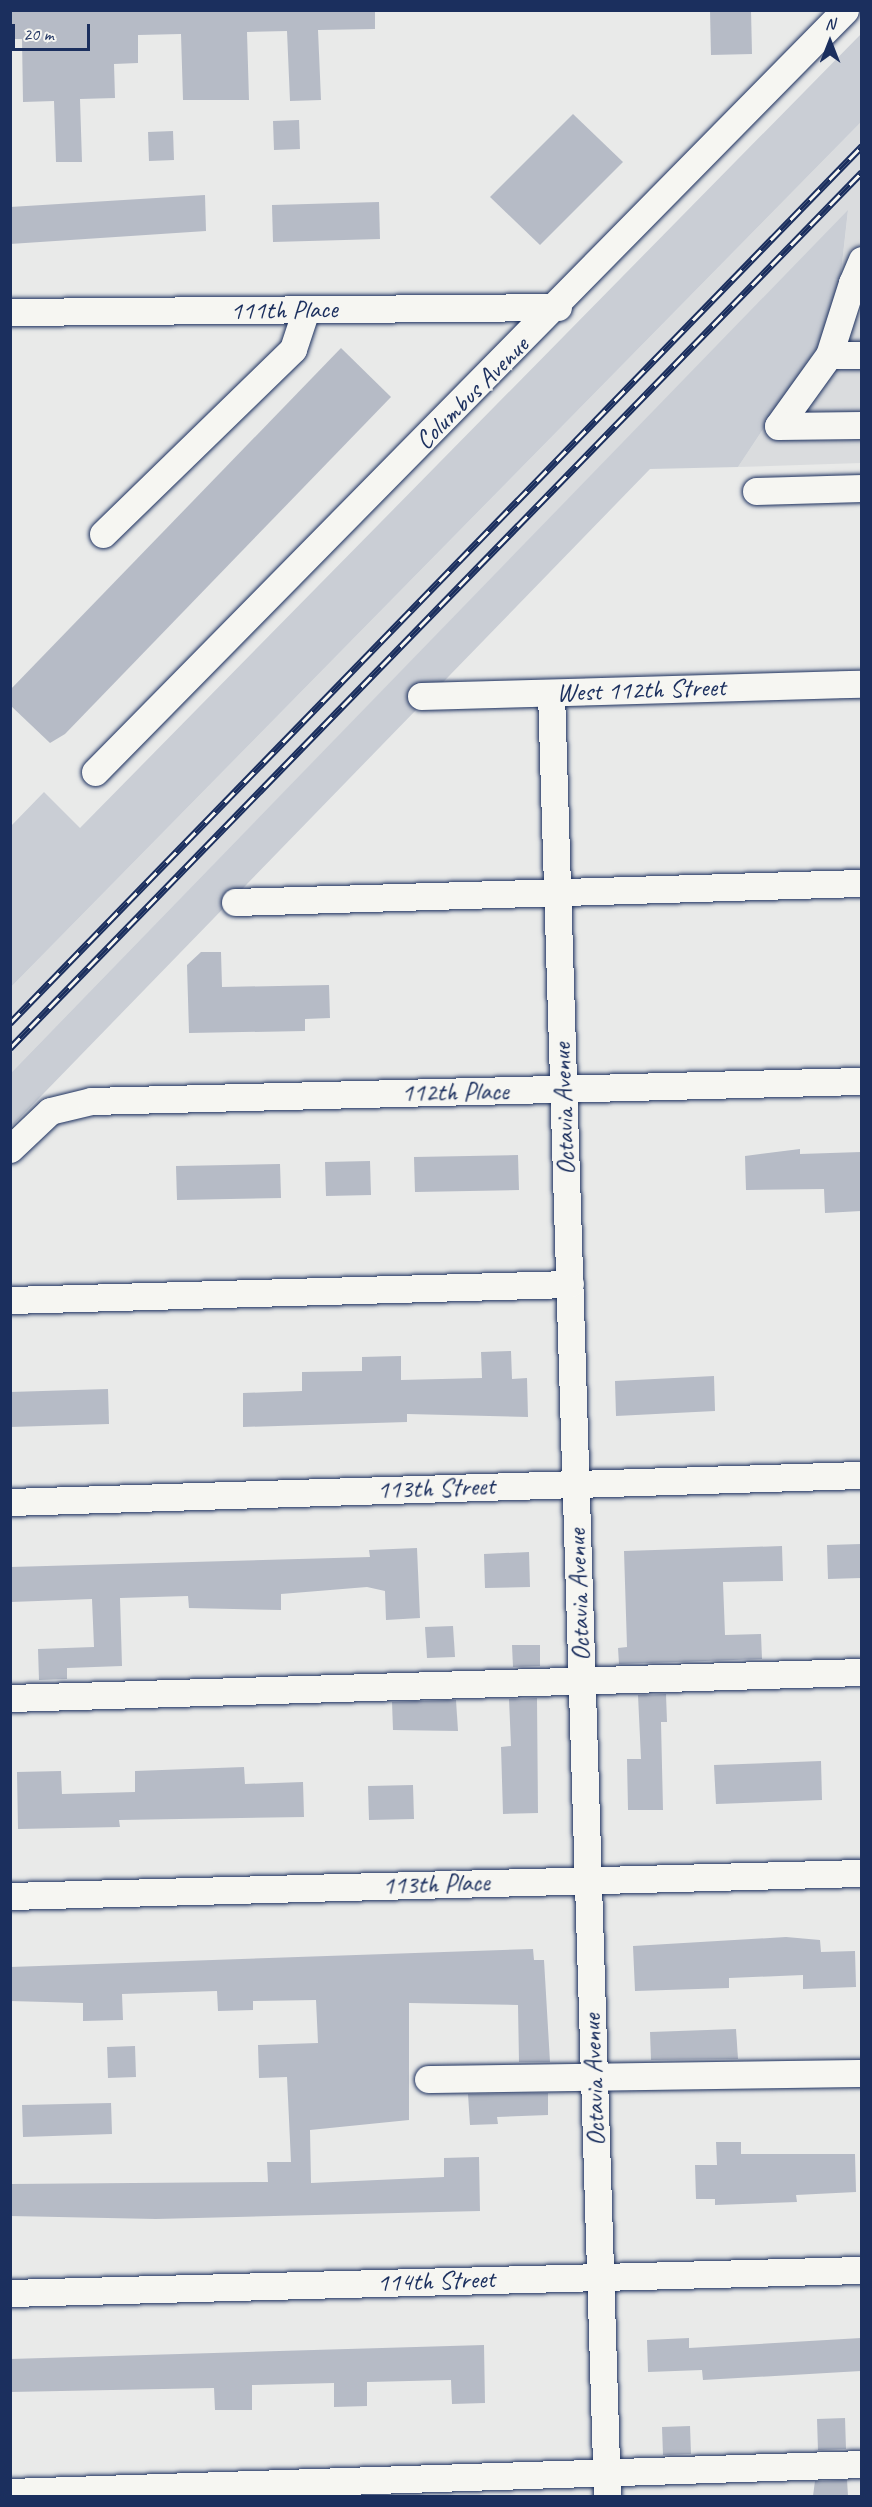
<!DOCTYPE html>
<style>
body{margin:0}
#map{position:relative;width:872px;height:2507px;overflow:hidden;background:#e9eae9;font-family:Caveat,sans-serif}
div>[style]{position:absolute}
.built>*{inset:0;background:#dadcde}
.green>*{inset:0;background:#caced5}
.building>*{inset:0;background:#b6bbc6}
.roads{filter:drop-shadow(0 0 2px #1b2f5e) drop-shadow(0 0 2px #1b2f5e)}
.minor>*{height:27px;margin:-13.5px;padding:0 13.5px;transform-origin:13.5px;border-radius:13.5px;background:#f6f6f2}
.rail>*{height:7px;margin-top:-3.5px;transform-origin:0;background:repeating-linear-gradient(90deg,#f6f6f2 0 14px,#1b2f5e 0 28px);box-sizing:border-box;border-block:2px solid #1b2f5e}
span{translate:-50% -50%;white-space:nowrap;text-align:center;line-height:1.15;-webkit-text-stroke:5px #f6f6f2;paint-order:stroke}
.street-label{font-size:26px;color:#1b2f5e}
.frame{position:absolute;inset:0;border:12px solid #1b2f5e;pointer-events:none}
.north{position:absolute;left:800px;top:12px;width:60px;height:60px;-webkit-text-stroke:4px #f6f6f2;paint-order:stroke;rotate:0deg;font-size:16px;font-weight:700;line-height:24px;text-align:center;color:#1b2f5e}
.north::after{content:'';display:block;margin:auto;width:21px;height:27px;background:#1b2f5e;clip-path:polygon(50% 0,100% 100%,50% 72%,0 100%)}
.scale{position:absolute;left:12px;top:24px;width:78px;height:27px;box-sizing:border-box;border:3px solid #1b2f5e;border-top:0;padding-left:8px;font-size:18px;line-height:21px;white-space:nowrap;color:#1b2f5e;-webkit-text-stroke:4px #f6f6f2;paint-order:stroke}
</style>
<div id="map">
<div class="built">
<i style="clip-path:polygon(861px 122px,861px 463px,738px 467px,818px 346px,840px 282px,848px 211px,11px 1073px,11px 987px)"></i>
</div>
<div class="green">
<i style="clip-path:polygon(861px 34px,861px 122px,11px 987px,11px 826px,44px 792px,80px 828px)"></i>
<i style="clip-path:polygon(848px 210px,840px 282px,818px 346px,738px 467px,650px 469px,11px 1127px,11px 1073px)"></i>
</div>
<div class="building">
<i style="clip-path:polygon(10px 10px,375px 10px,375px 29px,318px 30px,321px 100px,290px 101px,287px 31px,247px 32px,249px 100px,183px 100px,181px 34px,138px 35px,138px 63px,114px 64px,115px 98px,80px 99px,82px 162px,56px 162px,54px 101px,23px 102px,22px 39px,10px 39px)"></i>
<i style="clip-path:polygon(710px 10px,751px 10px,752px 54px,711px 55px)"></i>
<i style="clip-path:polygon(573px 114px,623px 162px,540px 245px,490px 197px)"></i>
<i style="clip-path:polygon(299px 120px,300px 149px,274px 150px,273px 121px)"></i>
<i style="clip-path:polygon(173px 131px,174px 160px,149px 161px,148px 132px)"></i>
<i style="clip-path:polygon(205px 195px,206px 231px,10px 244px,10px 207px)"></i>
<i style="clip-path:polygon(379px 202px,380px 239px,273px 242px,272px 205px)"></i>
<i style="clip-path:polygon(341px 348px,391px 397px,65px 734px,50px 743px,10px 705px,10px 690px)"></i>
<i style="clip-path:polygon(201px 952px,221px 952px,222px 987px,329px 985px,330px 1018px,305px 1019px,305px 1031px,189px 1033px,187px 965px)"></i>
<i style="clip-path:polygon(800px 1149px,800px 1154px,861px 1152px,861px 1211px,825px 1213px,824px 1189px,746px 1190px,745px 1156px)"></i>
<i style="clip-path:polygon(518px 1155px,519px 1190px,415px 1192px,414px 1157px)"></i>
<i style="clip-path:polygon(370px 1161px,371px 1195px,326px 1196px,325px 1162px)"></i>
<i style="clip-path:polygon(280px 1164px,281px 1198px,177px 1200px,176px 1166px)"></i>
<i style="clip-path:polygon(511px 1351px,512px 1379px,527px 1378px,528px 1417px,407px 1414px,407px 1422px,243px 1427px,243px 1393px,302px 1391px,302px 1372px,362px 1371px,362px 1357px,401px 1356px,401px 1380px,482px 1378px,481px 1352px)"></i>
<i style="clip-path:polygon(714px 1376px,715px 1411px,616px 1416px,615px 1381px)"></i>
<i style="clip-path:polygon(108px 1389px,109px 1424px,10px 1427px,10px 1392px)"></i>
<i style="clip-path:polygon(861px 1544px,861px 1578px,828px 1579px,827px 1545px)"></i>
<i style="clip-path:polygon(782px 1546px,783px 1581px,723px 1582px,725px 1635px,761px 1634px,762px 1659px,619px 1664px,618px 1648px,627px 1647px,624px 1551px)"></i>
<i style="clip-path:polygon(417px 1548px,420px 1618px,386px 1620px,385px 1591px,367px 1587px,281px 1594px,281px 1610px,189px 1608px,188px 1596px,120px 1598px,122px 1666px,67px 1668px,67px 1679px,39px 1680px,38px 1649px,94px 1647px,92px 1599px,11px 1602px,10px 1567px,370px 1557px,369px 1550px)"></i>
<i style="clip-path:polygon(529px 1552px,530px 1587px,485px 1588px,484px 1554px)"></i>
<i style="clip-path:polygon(453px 1626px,455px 1657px,427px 1658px,425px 1627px)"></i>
<i style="clip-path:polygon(512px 1645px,540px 1645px,540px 1666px,513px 1667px)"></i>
<i style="clip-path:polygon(666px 1694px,667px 1722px,661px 1722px,663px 1810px,628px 1810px,627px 1759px,641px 1759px,638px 1695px)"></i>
<i style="clip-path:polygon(537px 1698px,538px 1813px,503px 1814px,501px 1747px,511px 1746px,509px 1699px)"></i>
<i style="clip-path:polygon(456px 1700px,458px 1731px,393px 1730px,392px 1702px)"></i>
<i style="clip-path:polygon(821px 1761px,822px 1800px,716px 1804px,714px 1765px)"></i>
<i style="clip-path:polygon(244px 1767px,245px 1784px,303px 1782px,304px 1817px,119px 1820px,120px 1827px,18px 1829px,17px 1772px,61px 1771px,62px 1794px,135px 1792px,135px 1771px)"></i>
<i style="clip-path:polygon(413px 1785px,414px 1819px,369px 1820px,368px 1786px)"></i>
<i style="clip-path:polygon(786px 1937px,820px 1940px,821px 1952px,855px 1951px,856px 1987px,803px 1989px,803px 1975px,729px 1978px,729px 1988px,635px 1991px,633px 1946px)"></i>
<i style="clip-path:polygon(533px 1949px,534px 1960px,544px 1960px,550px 2062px,519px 2062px,518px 2005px,409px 2003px,409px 2120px,310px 2130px,311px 2183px,444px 2177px,444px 2158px,479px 2157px,480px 2211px,156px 2219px,10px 2216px,10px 2184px,268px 2182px,267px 2162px,291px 2162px,287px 2077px,259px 2078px,258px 2045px,318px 2043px,316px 2000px,253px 2001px,253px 2010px,218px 2011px,217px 1991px,122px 1994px,123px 2020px,83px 2021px,83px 2003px,10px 2001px,10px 1967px)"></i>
<i style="clip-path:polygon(736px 2029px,738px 2059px,651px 2060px,650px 2032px)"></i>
<i style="clip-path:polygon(135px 2046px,136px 2077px,108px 2078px,107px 2047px)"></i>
<i style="clip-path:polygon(548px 2093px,548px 2115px,497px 2117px,498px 2124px,470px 2125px,468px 2094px)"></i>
<i style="clip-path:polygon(111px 2103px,112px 2134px,23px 2137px,22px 2105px)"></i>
<i style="clip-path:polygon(716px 2142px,741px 2142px,741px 2154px,855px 2154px,856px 2192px,796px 2195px,797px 2202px,715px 2205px,715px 2199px,696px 2199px,695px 2165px,717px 2165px)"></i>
<i style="clip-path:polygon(689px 2338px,689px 2348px,861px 2338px,861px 2371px,703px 2380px,702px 2370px,648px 2372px,647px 2340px)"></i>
<i style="clip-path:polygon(484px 2345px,485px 2403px,452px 2404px,451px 2380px,367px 2382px,367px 2406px,334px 2407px,334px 2383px,252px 2385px,252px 2410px,215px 2410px,214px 2388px,10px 2392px,10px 2359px)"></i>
<i style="clip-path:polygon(845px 2418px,846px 2449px,818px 2450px,817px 2419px)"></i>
<i style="clip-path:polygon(690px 2426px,691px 2454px,663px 2455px,662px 2427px)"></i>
<i style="clip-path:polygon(847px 2480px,848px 2496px,813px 2496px,815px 2481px)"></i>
</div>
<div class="roads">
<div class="minor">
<i style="left:852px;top:283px;width:25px;rotate:-67deg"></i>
<i style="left:10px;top:312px;width:548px;rotate:-0.52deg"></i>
<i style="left:829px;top:355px;width:76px;rotate:-72.3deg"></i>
<i style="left:852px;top:283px;width:10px"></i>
<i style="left:862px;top:355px;width:33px;rotate:180deg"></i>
<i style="left:829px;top:355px;width:87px;rotate:125.7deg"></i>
<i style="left:778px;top:426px;width:84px;rotate:-0.7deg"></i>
<i style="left:756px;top:491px;width:106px;rotate:-1.6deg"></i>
<i style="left:103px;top:534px;width:265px;rotate:-44.2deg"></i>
<i style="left:293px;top:349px;width:41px;rotate:-71.6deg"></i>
<i style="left:551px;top:693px;width:1804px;rotate:88.22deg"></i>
<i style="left:421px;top:696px;width:441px;rotate:-1.6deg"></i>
<i style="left:95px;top:772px;width:1069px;rotate:-45.45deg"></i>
<i style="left:235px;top:902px;width:627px;rotate:-1.74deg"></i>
<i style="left:10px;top:1149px;width:55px;rotate:-43.5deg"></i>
<i style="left:50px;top:1111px;width:42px;rotate:-13.7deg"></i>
<i style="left:91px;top:1101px;width:771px;rotate:-1.49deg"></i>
<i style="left:10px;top:1300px;width:560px;rotate:-1.64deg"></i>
<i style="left:10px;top:1502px;width:852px;rotate:-1.82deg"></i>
<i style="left:10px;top:1698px;width:852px;rotate:-1.75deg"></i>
<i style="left:10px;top:1896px;width:852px;rotate:-1.55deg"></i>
<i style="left:428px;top:2079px;width:434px;rotate:-0.8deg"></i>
<i style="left:10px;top:2293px;width:852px;rotate:-1.55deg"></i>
<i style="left:10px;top:2492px;width:852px;rotate:-1.88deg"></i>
</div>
</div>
<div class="rail">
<i style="left:10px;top:1023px;width:1223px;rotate:-45.83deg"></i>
<i style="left:10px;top:1048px;width:1222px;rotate:-45.8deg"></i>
</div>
<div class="street-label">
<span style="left:284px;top:310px;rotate:-1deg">111th Place</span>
<span style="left:472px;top:393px;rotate:-45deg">Columbus Avenue</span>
<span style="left:641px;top:690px;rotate:-2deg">West 112th Street</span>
<span style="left:455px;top:1092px;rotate:-1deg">112th Place</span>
<span style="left:564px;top:1109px;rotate:-92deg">Octavia Avenue</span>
<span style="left:436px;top:1488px;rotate:-2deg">113th Street</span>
<span style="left:579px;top:1595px;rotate:-92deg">Octavia Avenue</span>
<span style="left:436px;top:1884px;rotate:-2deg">113th Place</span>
<span style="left:594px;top:2080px;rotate:-92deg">Octavia Avenue</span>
<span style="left:436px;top:2281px;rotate:-2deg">114th Street</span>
</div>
<div class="frame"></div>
<div class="north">N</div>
<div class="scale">20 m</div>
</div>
